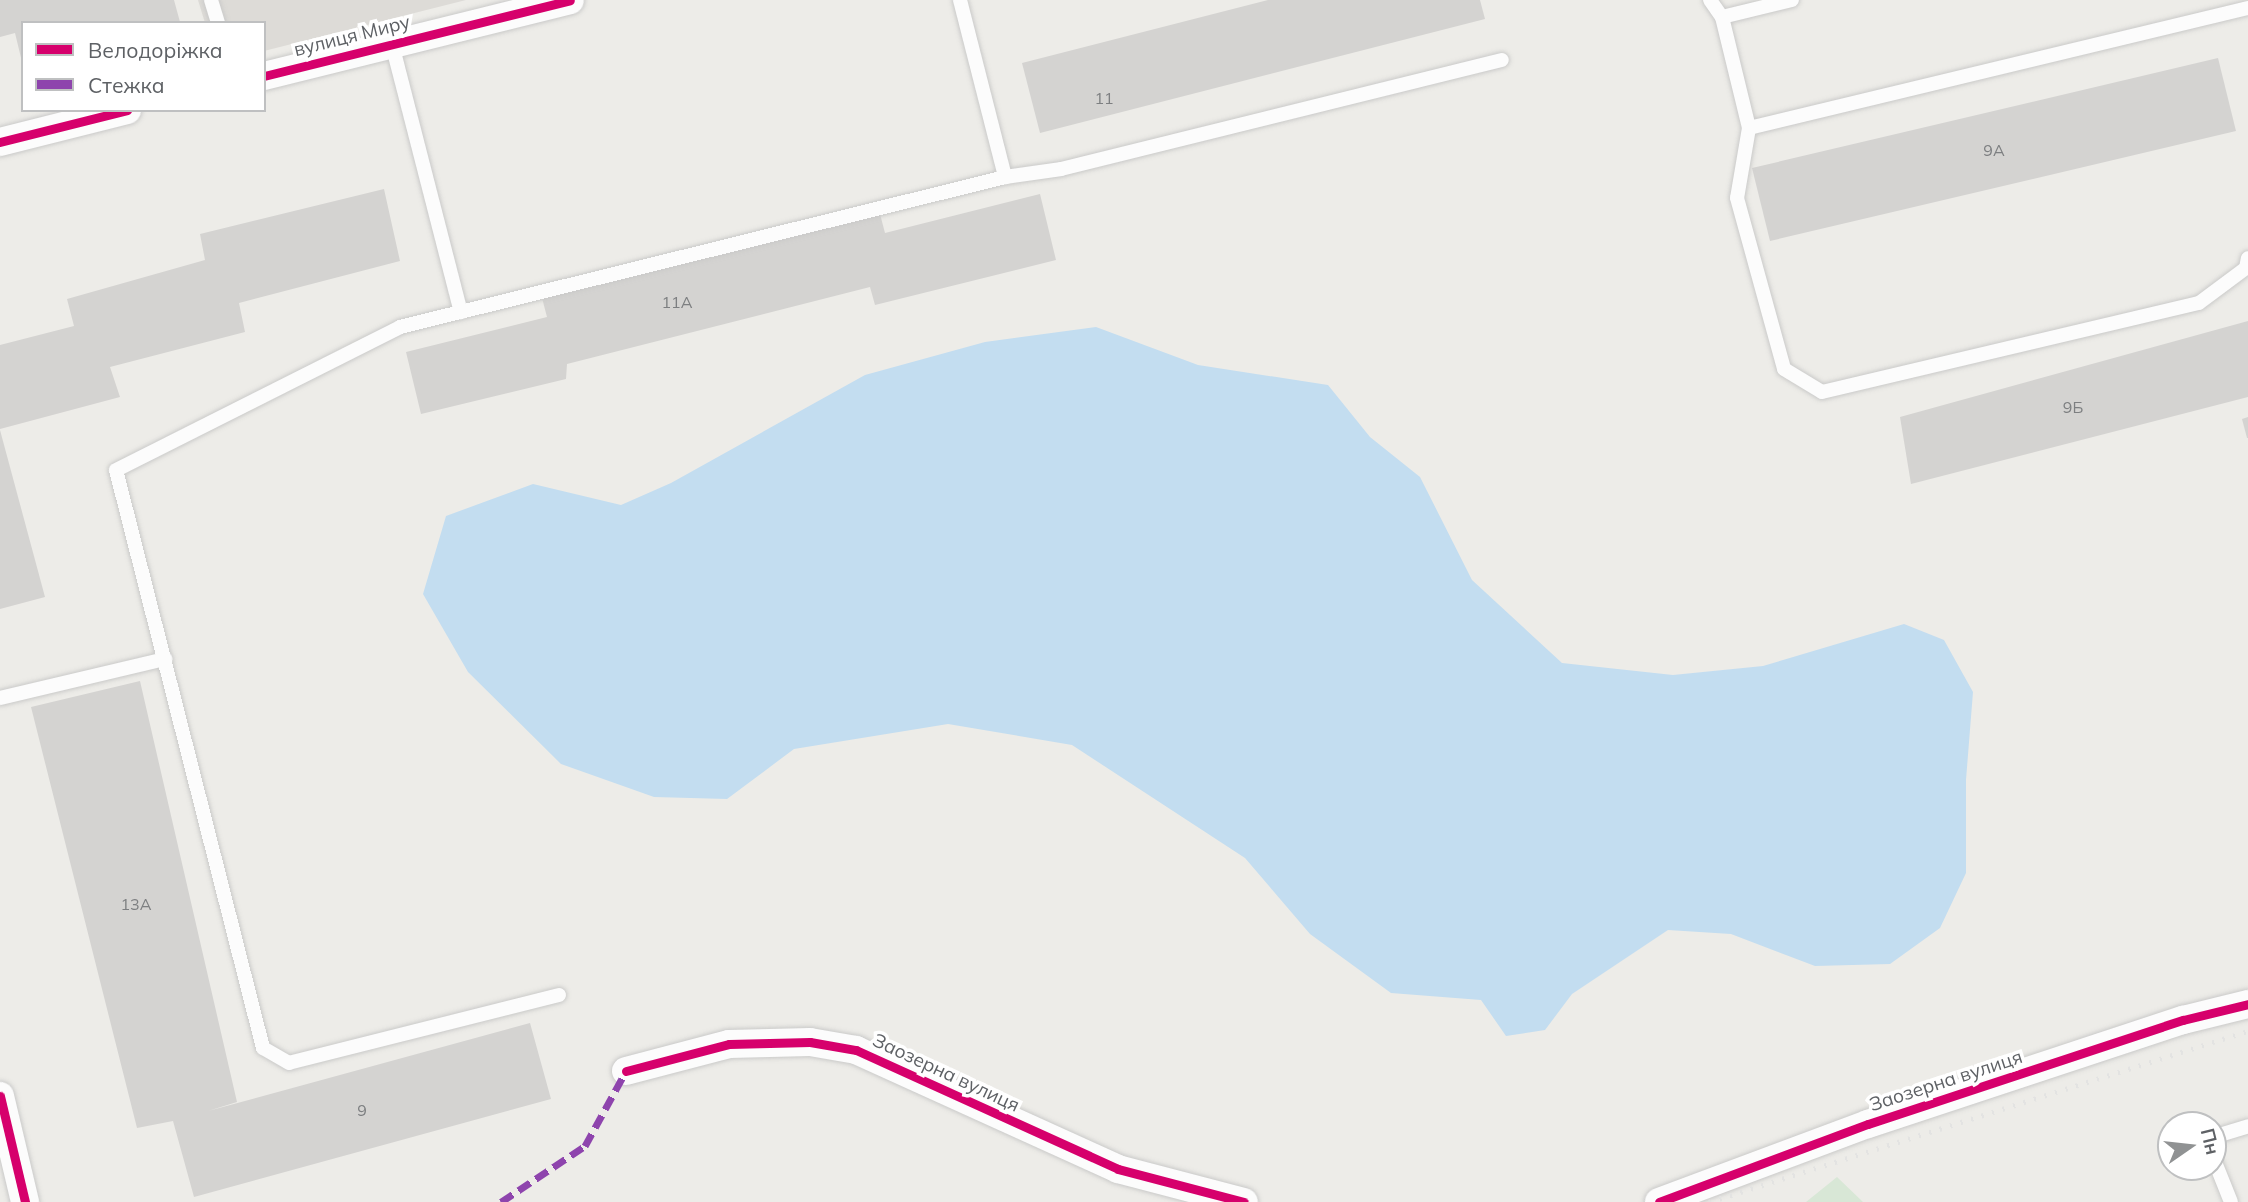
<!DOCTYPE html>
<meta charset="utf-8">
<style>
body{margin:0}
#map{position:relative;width:2248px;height:1202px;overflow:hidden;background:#edece8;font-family:Mulish,sans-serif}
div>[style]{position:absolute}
.education>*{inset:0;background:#dddbd7}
.green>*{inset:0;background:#d8e7d6}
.water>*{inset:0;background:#c3ddf0}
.building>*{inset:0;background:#d4d3d1}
.roads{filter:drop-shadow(0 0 2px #cacac9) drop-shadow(0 0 2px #cacac9)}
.lane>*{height:14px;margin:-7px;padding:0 7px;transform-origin:7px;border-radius:7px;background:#fcfcfc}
.street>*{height:28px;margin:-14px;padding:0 14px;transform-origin:14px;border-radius:14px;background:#fcfcfc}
.rail>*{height:5px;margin-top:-2.5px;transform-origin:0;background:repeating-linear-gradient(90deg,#e3e3e2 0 2px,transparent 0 11px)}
.quiet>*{height:7px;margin-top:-3.5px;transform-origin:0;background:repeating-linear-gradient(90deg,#8e44ad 0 14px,transparent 0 21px)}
.cycleway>*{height:9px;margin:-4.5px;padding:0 4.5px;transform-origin:4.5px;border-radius:4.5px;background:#d6006c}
span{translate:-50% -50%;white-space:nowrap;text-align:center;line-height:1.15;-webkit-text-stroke:7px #fff;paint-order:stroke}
.number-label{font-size:16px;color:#7d7f81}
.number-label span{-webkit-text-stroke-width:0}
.street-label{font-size:19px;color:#5e6165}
.legend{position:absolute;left:21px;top:21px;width:245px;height:91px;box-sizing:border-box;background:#fff;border:2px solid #bfc0c1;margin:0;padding:9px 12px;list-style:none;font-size:21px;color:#5e6165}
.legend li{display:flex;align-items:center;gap:14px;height:35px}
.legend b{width:35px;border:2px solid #bfc0c1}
.north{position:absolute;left:2157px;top:1111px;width:70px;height:70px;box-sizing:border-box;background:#fff;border:2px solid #bfc0c1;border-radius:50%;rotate:76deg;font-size:19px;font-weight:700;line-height:28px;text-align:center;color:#5e6165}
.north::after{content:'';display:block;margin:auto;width:24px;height:32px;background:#909293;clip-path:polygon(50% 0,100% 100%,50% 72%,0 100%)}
</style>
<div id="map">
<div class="education">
<i style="clip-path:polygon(198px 0,466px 0,264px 51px,264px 23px,205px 23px)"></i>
</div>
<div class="green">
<i style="clip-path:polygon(1837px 1177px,1863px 1202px,1806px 1202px)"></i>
</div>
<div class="water">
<i style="clip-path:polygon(1096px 327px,1198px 365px,1328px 385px,1370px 437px,1420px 477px,1472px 580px,1562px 663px,1673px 675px,1763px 666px,1904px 624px,1944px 640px,1973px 692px,1966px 780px,1966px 873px,1940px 928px,1890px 964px,1815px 966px,1731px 934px,1668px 930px,1572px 994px,1545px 1030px,1506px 1036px,1481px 1000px,1391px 993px,1310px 934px,1245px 858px,1072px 745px,948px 724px,794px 749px,727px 799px,654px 797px,561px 764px,468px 672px,423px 594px,446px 516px,533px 484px,621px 505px,671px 483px,865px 375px,985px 342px)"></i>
</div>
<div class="building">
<i style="clip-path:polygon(0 0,174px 0,180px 22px,23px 23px,22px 62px,15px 33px,0 37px)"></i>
<i style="clip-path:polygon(1268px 0,1480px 0,1485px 19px,1040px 133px,1022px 63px)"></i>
<i style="clip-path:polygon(2218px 58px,2236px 131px,1770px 241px,1752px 168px)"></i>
<i style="clip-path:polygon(384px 189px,400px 261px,239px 303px,245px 332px,110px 367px,120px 397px,0 429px,0 345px,74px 326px,67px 299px,205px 260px,200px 234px)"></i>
<i style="clip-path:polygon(1040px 194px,1056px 260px,875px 305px,870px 287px,567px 364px,566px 379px,421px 414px,406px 352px,547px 317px,542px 298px,880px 214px,885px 233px)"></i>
<i style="clip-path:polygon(2248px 321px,2248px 397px,1911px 484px,1900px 417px)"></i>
<i style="clip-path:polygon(2248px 417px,2248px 438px,2247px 438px,2242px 419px)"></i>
<i style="clip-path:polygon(0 430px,45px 597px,0 609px)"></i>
<i style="clip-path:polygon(140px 681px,237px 1102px,208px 1111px,530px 1023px,551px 1099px,194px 1197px,173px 1121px,137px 1128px,31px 707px)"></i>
</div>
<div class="roads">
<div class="lane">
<i style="left:211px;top:0;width:24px;rotate:73deg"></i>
<i style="left:960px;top:0;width:183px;rotate:75.7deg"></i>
<i style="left:1710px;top:0;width:21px;rotate:55deg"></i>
<i style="left:1722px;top:17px;width:114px;rotate:76.3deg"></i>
<i style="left:1749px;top:128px;width:513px;rotate:-13.52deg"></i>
<i style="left:1722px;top:17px;width:72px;rotate:-13.7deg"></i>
<i style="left:392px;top:44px;width:277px;rotate:75.6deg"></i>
<i style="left:1749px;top:128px;width:71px;rotate:99.7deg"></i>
<i style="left:1737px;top:198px;width:177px;rotate:74.6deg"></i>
<i style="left:1784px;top:369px;width:44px;rotate:31.2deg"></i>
<i style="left:1822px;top:392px;width:387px;rotate:-13.3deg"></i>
<i style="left:2199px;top:303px;width:59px;rotate:-36.7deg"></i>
<i style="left:2246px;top:268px;width:10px;rotate:-79deg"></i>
<i style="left:0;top:698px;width:170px;rotate:-13.3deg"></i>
<i style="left:559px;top:995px;width:278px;rotate:165.9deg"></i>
<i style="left:289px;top:1063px;width:30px;rotate:-150deg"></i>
<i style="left:263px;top:1048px;width:596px;rotate:-104.27deg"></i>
<i style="left:116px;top:470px;width:318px;rotate:-26.7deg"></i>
<i style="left:400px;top:327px;width:623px;rotate:-13.92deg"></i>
<i style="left:1005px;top:177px;width:57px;rotate:-8.1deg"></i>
<i style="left:1061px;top:169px;width:454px;rotate:-13.9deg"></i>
<i style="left:2213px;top:1137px;width:37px;rotate:-17deg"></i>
<i style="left:2213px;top:1157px;width:48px;rotate:68.2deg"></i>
</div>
<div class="street">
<i style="left:264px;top:76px;width:315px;rotate:-13.9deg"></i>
<i style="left:0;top:142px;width:131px;rotate:-14.1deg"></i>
<i style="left:626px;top:1071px;width:106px;rotate:-14.7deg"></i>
<i style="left:729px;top:1044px;width:81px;rotate:-1.4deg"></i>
<i style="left:810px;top:1042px;width:47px;rotate:9.9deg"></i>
<i style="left:856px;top:1050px;width:288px;rotate:24.4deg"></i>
<i style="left:1118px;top:1169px;width:130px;rotate:14.7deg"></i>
<i style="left:0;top:1096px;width:109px;rotate:76.7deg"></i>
<i style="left:1659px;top:1202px;width:223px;rotate:-20.5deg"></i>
<i style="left:1868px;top:1124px;width:332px;rotate:-18.3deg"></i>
<i style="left:2183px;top:1020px;width:67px;rotate:-13.8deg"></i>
</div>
</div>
<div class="rail">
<i style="left:1709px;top:1202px;width:565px;rotate:-17.6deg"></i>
</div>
<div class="quiet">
<i style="left:501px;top:1202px;width:101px;rotate:-33.7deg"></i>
<i style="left:585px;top:1146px;width:85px;rotate:-61.3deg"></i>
<i style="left:626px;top:1071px;width:5px;rotate:-11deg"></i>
</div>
<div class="cycleway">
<i style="left:264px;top:76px;width:315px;rotate:-13.9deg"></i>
<i style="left:0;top:142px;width:131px;rotate:-14.1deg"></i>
<i style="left:626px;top:1071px;width:106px;rotate:-14.7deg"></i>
<i style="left:729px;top:1044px;width:81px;rotate:-1.4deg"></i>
<i style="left:810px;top:1042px;width:47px;rotate:9.9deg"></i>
<i style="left:856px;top:1050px;width:288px;rotate:24.4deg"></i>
<i style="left:1118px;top:1169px;width:130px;rotate:14.7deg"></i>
<i style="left:0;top:1096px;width:109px;rotate:76.7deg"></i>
<i style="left:1659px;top:1202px;width:223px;rotate:-20.5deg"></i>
<i style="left:1868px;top:1124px;width:332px;rotate:-18.3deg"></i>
<i style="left:2183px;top:1020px;width:67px;rotate:-13.8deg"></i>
</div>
<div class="number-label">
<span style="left:1104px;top:98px">11</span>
<span style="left:1994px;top:150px">9А</span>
<span style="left:677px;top:302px">11А</span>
<span style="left:2073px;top:407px">9Б</span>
<span style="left:136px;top:904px">13А</span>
<span style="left:362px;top:1110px">9</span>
</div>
<div class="street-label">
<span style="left:352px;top:36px;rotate:-14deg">вулиця Миру</span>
<span style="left:946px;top:1073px;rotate:25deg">Заозерна вулиця</span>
<span style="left:1946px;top:1081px;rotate:-18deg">Заозерна вулиця</span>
</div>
<ul class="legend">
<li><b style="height:9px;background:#d6006c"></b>Велодоріжка</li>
<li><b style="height:9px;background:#8e44ad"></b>Стежка</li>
</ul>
<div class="north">Пн</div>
</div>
